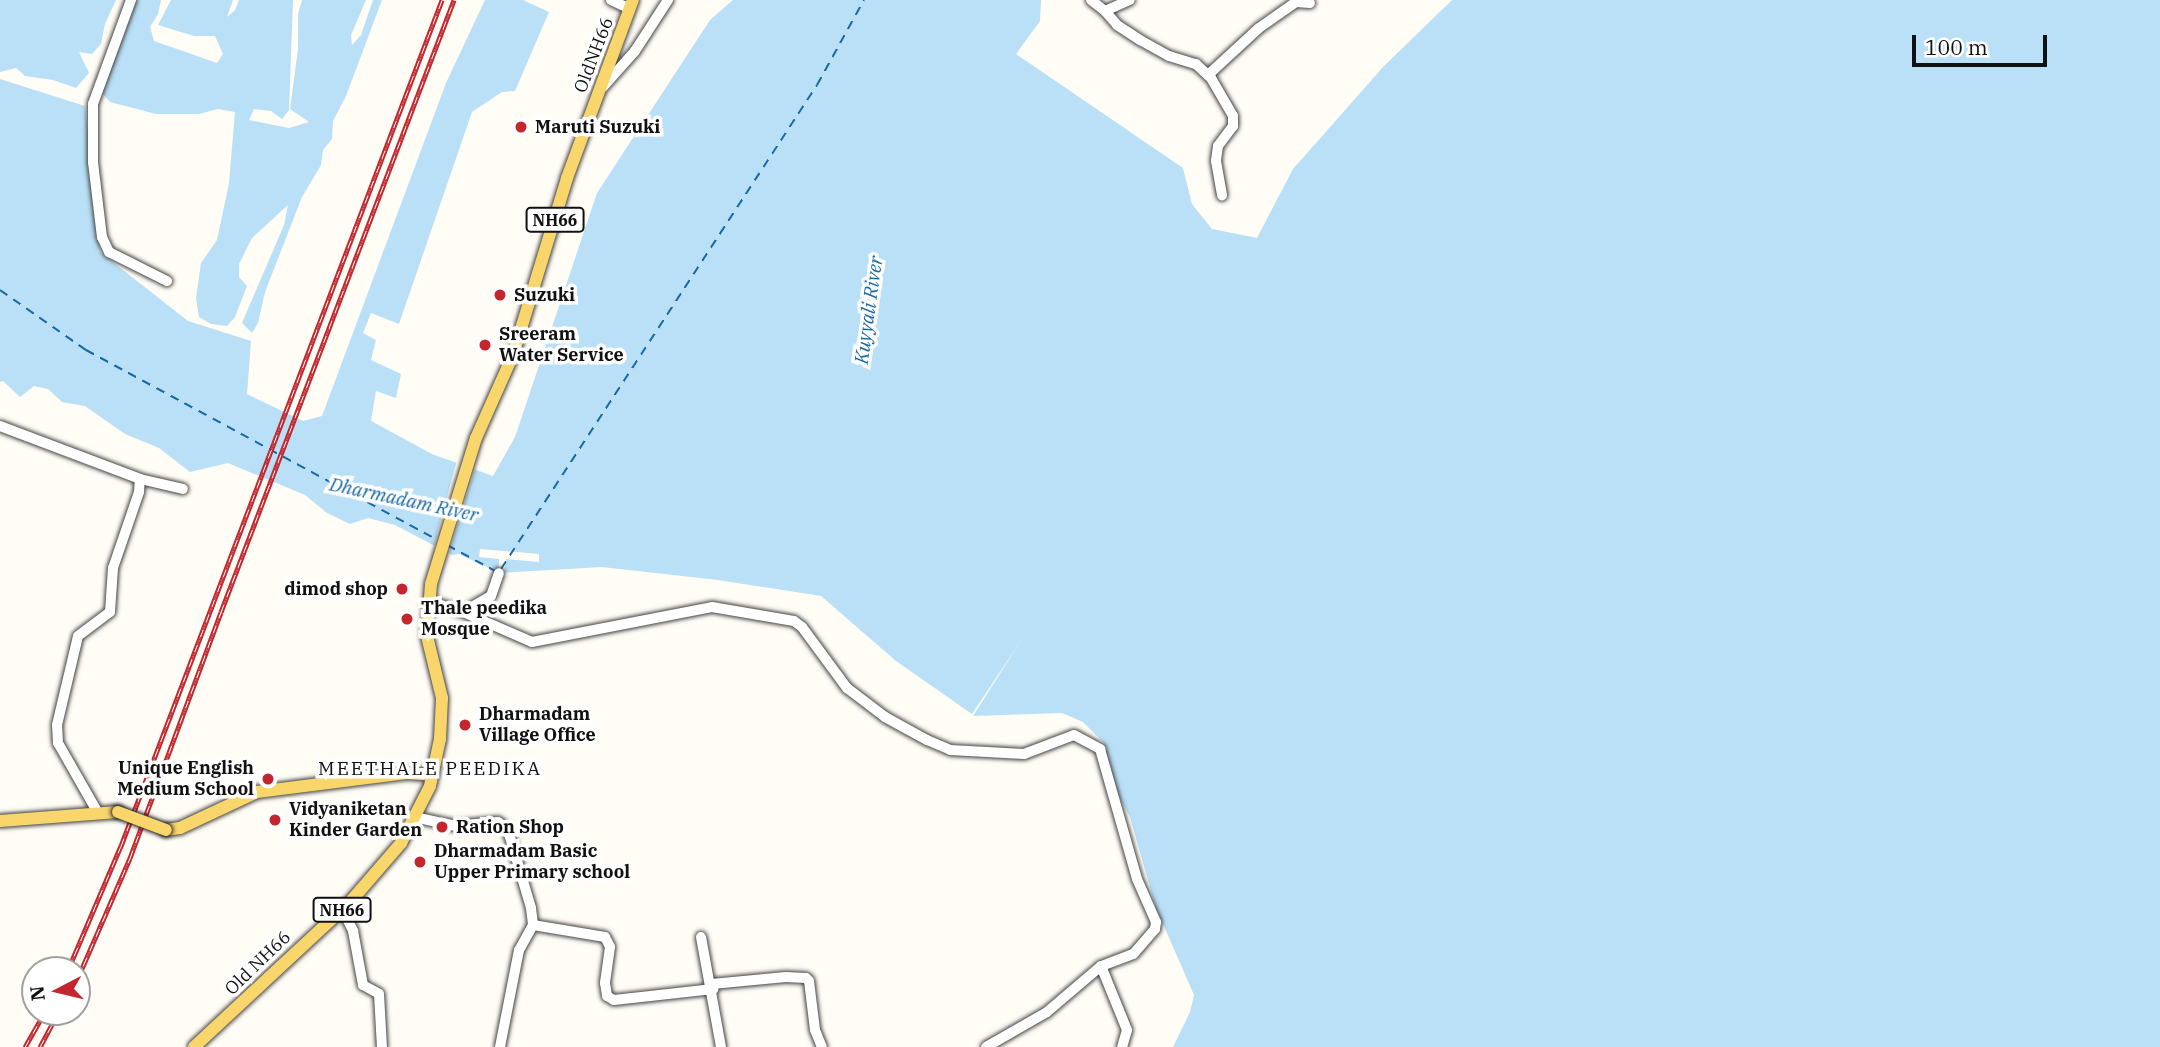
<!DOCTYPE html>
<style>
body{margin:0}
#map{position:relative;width:2160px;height:1047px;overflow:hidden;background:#fffdf5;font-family:"IBM Plex Serif",serif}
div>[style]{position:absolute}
.water>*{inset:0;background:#b9e0f7}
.pier>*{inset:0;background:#fffdf5}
.ferry>*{height:2px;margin-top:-1px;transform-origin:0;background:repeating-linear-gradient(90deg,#1768a6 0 9px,transparent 0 16px)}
.roads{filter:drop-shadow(0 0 2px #444) drop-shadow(0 0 2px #444)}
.minor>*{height:10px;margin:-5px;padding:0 5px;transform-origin:5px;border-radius:5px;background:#fff}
.major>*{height:12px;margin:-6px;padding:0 6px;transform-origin:6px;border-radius:6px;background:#f9d66b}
.rail>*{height:5px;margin-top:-2.5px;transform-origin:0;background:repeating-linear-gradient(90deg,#fff 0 8px,#c4262e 0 16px);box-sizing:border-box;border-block:2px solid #c4262e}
.bridges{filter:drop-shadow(0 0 2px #222) drop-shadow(0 0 2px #222)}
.major-bridge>*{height:12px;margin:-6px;padding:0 6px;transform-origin:6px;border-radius:6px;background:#f9d66b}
.dots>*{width:19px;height:19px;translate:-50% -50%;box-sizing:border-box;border:4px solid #fff;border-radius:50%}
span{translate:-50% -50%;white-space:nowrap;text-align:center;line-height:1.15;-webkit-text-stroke:7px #fff;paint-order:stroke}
.shield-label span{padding:2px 5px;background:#fff;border:2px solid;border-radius:5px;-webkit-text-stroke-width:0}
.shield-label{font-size:16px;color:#111;font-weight:700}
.street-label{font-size:18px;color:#111}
.poi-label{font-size:18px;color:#111;font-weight:700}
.left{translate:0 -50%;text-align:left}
.right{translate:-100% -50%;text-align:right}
.water-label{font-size:19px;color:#1768a6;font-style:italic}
.neighbourhood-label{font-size:19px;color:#111;letter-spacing:2px}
.north{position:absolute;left:21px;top:956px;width:70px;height:70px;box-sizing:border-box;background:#fff;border:2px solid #a0a0a0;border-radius:50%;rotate:263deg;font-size:19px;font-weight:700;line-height:28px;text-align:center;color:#111}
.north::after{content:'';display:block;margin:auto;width:24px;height:32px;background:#c4262e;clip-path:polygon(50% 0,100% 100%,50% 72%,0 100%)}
.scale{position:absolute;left:1912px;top:35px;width:135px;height:32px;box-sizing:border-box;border:4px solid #111;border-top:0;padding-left:9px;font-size:21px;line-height:24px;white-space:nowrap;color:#111;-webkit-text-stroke:5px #fff;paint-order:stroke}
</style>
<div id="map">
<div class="water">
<i style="clip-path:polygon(0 0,116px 0,105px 24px,101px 44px,92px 54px,79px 52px,89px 73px,76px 88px,53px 80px,25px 76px,16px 68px,0 72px)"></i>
<i style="clip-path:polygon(130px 0,161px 0,158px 14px,150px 27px,154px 41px,217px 63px,223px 54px,215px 36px,194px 36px,158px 25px,171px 0,233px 0,227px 17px,235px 10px,239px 0,293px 0,289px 110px,282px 119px,271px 111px,254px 109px,249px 120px,289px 128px,309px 122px,290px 109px,298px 49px,298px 14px,302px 0,366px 0,351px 35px,352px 45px,361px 35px,373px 0,382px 0,346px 96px,333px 121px,332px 139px,323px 150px,321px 165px,302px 197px,265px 292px,258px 323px,252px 333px,242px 323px,284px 225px,288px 205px,252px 238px,239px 264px,239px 277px,247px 286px,235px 317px,227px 326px,211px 324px,199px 317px,196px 298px,201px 263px,217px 240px,229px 183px,235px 112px,218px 109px,199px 114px,156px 114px,110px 102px,101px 92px)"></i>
<i style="clip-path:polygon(485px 0,523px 0,549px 12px,515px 91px,502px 92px,472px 112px,399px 324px,371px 313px,363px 333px,376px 340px,371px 360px,401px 374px,396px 398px,376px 391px,371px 421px,432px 454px,493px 476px,515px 437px,597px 193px,710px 20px,733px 0,1041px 0,1040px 21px,1016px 54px,1183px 168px,1192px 204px,1212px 229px,1257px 238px,1293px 169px,1384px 66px,1452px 0,2160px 0,2160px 1047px,1173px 1047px,1190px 1012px,1194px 995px,1156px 908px,1130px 817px,1116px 791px,1103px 742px,1083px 722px,1062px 713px,973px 716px,1022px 639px,972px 714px,896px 661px,821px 596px,718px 580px,602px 567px,499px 573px,459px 554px,452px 555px,395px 525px,368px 518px,350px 524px,327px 513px,305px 495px,228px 463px,190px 472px,159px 448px,125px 434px,85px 406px,62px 402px,48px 389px,34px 386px,20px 397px,3px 381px,0 382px,0 79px,85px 106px,100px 252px,188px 321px,251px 341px,247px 394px,303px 421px,322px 416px,446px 83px)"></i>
</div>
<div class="pier">
<i style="clip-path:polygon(457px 460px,476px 466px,448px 557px,433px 549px)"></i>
<i style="clip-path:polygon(480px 549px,539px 554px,539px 562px,506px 559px,504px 573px,499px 573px,499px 559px,479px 557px)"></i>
</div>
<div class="ferry">
<i style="left:0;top:290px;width:105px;rotate:34.9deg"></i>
<i style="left:86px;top:350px;width:401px;rotate:28.4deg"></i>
<i style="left:447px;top:545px;width:55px;rotate:28.4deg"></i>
<i style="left:501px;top:569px;width:578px;rotate:-56.86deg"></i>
<i style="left:817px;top:85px;width:97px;rotate:-61.1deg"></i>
</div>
<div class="roads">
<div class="minor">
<i style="left:131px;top:0;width:111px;rotate:110.1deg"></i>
<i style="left:93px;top:104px;width:58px;rotate:90deg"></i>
<i style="left:93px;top:162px;width:76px;rotate:83.2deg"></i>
<i style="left:102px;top:237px;width:17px;rotate:65deg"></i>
<i style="left:109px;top:252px;width:65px;rotate:26.6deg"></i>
<i style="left:611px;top:0;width:21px;rotate:25deg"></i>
<i style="left:1091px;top:0;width:18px;rotate:38deg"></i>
<i style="left:1105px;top:11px;width:27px;rotate:-24deg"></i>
<i style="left:1105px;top:11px;width:18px;rotate:49deg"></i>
<i style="left:1117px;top:25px;width:27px;rotate:33deg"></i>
<i style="left:1140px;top:40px;width:33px;rotate:29deg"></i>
<i style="left:1169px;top:56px;width:28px;rotate:17deg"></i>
<i style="left:1196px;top:64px;width:21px;rotate:43deg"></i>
<i style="left:1211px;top:78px;width:44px;rotate:59.9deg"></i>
<i style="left:1233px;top:116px;width:10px;rotate:90deg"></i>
<i style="left:1233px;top:126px;width:25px;rotate:127deg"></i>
<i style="left:1218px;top:146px;width:15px;rotate:98deg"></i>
<i style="left:1216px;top:161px;width:35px;rotate:80deg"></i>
<i style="left:1208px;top:75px;width:69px;rotate:-42.7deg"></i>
<i style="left:1259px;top:28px;width:45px;rotate:-35.1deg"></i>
<i style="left:1296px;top:2px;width:14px;rotate:4deg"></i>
<i style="left:603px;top:87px;width:48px;rotate:-48.4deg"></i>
<i style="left:635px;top:51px;width:61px;rotate:-57.1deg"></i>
<i style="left:0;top:426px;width:150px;rotate:20.7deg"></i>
<i style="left:140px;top:479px;width:44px;rotate:13.1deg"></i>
<i style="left:431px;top:602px;width:34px;rotate:17deg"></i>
<i style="left:463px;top:612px;width:32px;rotate:-30deg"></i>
<i style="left:491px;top:596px;width:24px;rotate:-71deg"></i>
<i style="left:463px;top:612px;width:75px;rotate:23.5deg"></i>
<i style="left:532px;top:642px;width:183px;rotate:-11deg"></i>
<i style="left:712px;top:607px;width:83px;rotate:9.7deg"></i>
<i style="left:794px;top:621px;width:10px;rotate:37deg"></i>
<i style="left:802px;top:627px;width:76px;rotate:53.6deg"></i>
<i style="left:847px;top:688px;width:48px;rotate:37.3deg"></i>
<i style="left:885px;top:717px;width:48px;rotate:28.7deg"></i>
<i style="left:927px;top:740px;width:25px;rotate:23deg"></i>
<i style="left:950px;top:750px;width:74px;rotate:3.1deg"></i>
<i style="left:1024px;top:754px;width:53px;rotate:-20.8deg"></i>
<i style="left:1074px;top:735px;width:30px;rotate:28deg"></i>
<i style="left:1100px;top:749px;width:135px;rotate:74.1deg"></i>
<i style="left:1137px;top:879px;width:47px;rotate:66.2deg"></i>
<i style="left:1156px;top:922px;width:7px;rotate:98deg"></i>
<i style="left:1155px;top:929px;width:33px;rotate:131deg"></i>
<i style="left:1133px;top:954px;width:34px;rotate:159deg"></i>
<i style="left:1101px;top:966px;width:71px;rotate:139.6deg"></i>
<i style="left:1047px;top:1012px;width:70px;rotate:150.2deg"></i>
<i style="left:98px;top:813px;width:81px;rotate:-119.7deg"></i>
<i style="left:58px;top:743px;width:18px;rotate:-93deg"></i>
<i style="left:57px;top:725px;width:91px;rotate:-76.7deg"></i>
<i style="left:78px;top:636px;width:40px;rotate:-37deg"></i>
<i style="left:110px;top:612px;width:44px;rotate:-86.1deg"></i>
<i style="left:113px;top:568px;width:80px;rotate:-71.1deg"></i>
<i style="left:139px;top:492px;width:13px;rotate:-86deg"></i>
<i style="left:414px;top:817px;width:43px;rotate:12.1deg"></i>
<i style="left:456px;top:826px;width:42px;rotate:-5.4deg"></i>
<i style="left:498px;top:822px;width:9px;rotate:36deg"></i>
<i style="left:505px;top:827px;width:11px;rotate:63deg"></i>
<i style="left:510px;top:837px;width:74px;rotate:73.5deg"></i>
<i style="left:531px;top:908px;width:17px;rotate:83deg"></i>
<i style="left:533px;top:925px;width:29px;rotate:119deg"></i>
<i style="left:519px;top:950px;width:99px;rotate:101.1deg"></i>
<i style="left:342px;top:909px;width:25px;rotate:63deg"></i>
<i style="left:353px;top:931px;width:55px;rotate:79.5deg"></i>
<i style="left:363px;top:985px;width:18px;rotate:29deg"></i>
<i style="left:379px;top:994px;width:53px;rotate:86.8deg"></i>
<i style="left:533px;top:925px;width:73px;rotate:9.5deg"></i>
<i style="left:605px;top:937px;width:11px;rotate:63deg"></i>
<i style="left:610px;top:947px;width:36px;rotate:98deg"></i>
<i style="left:605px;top:983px;width:13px;rotate:81deg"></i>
<i style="left:607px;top:996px;width:8px;rotate:30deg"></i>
<i style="left:614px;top:1000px;width:100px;rotate:-6.3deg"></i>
<i style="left:701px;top:937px;width:112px;rotate:79.7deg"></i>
<i style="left:1101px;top:966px;width:69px;rotate:67.9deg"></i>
<i style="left:1127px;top:1030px;width:18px;rotate:106deg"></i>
<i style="left:712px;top:984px;width:74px;rotate:-5.4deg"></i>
<i style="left:786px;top:977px;width:20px;rotate:3deg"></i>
<i style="left:806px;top:978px;width:4px;rotate:45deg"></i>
<i style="left:809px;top:981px;width:49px;rotate:83deg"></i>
<i style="left:815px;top:1030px;width:18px;rotate:68deg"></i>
</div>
<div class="major">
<i style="left:0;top:821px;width:118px;rotate:-4.4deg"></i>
<i style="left:166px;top:830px;width:14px;rotate:-8deg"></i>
<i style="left:180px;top:828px;width:85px;rotate:-25.1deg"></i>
<i style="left:257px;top:792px;width:151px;rotate:-7.2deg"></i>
<i style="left:407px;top:773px;width:26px;rotate:4deg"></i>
<i style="left:194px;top:1047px;width:214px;rotate:-42.9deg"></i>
<i style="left:351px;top:901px;width:77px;rotate:-49.2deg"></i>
<i style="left:401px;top:843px;width:64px;rotate:-63deg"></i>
<i style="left:430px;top:786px;width:48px;rotate:-78deg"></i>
<i style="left:440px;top:739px;width:41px;rotate:-87.2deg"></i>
<i style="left:442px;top:698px;width:64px;rotate:-103.6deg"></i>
<i style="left:427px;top:636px;width:52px;rotate:-85.6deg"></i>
<i style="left:431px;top:584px;width:153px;rotate:-72.9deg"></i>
<i style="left:476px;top:438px;width:91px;rotate:-66deg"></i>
<i style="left:513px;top:355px;width:185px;rotate:-73deg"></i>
<i style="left:567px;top:178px;width:190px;rotate:-69.7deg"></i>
</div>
</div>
<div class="rail">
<i style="left:68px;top:970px;width:135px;rotate:-66.9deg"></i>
<i style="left:121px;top:846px;width:905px;rotate:-69.22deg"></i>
<i style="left:77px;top:980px;width:133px;rotate:-66.5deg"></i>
<i style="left:130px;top:858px;width:262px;rotate:-69.7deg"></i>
<i style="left:221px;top:612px;width:655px;rotate:-69.16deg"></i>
<i style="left:25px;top:1047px;width:40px;rotate:-60.3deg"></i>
<i style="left:40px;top:1047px;width:40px;rotate:-62deg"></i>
</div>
<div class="bridges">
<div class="major-bridge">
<i style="left:118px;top:812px;width:51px;rotate:20.6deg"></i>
</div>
</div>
<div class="dots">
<i style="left:521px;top:127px;background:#c4262e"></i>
<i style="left:500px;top:295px;background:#c4262e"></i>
<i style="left:485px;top:345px;background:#c4262e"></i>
<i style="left:402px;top:589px;background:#c4262e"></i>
<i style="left:407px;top:619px;background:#c4262e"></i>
<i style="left:465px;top:725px;background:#c4262e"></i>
<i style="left:268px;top:779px;background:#c4262e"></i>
<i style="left:275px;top:820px;background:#c4262e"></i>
<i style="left:442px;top:827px;background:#c4262e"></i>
<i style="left:420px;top:862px;background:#c4262e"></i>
</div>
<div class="shield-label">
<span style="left:555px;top:220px">NH66</span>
<span style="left:342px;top:910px">NH66</span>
</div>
<div class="street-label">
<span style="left:594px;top:55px;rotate:-69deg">OldNH66</span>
<span style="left:258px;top:963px;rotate:-44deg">Old NH66</span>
</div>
<div class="poi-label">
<span class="left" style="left:535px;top:127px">Maruti Suzuki</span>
<span class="left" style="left:514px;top:295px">Suzuki</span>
<span class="left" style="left:499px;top:345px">Sreeram<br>Water Service</span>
<span class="right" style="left:388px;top:589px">dimod shop</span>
<span class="left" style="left:421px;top:619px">Thale peedika<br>Mosque</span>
<span class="left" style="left:479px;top:725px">Dharmadam<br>Village Office</span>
<span class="right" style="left:254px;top:779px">Unique English<br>Medium School</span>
<span class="left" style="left:289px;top:820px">Vidyaniketan<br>Kinder Garden</span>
<span class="left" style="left:456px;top:827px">Ration Shop</span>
<span class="left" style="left:434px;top:862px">Dharmadam Basic<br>Upper Primary school</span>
</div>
<div class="water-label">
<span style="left:869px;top:310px;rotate:-82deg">Kuyyali River</span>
<span style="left:404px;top:500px;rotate:12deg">Dharmadam River</span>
</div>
<div class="neighbourhood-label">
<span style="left:430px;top:769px">MEETHALE PEEDIKA</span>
</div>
<div class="north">N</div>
<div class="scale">100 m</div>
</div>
